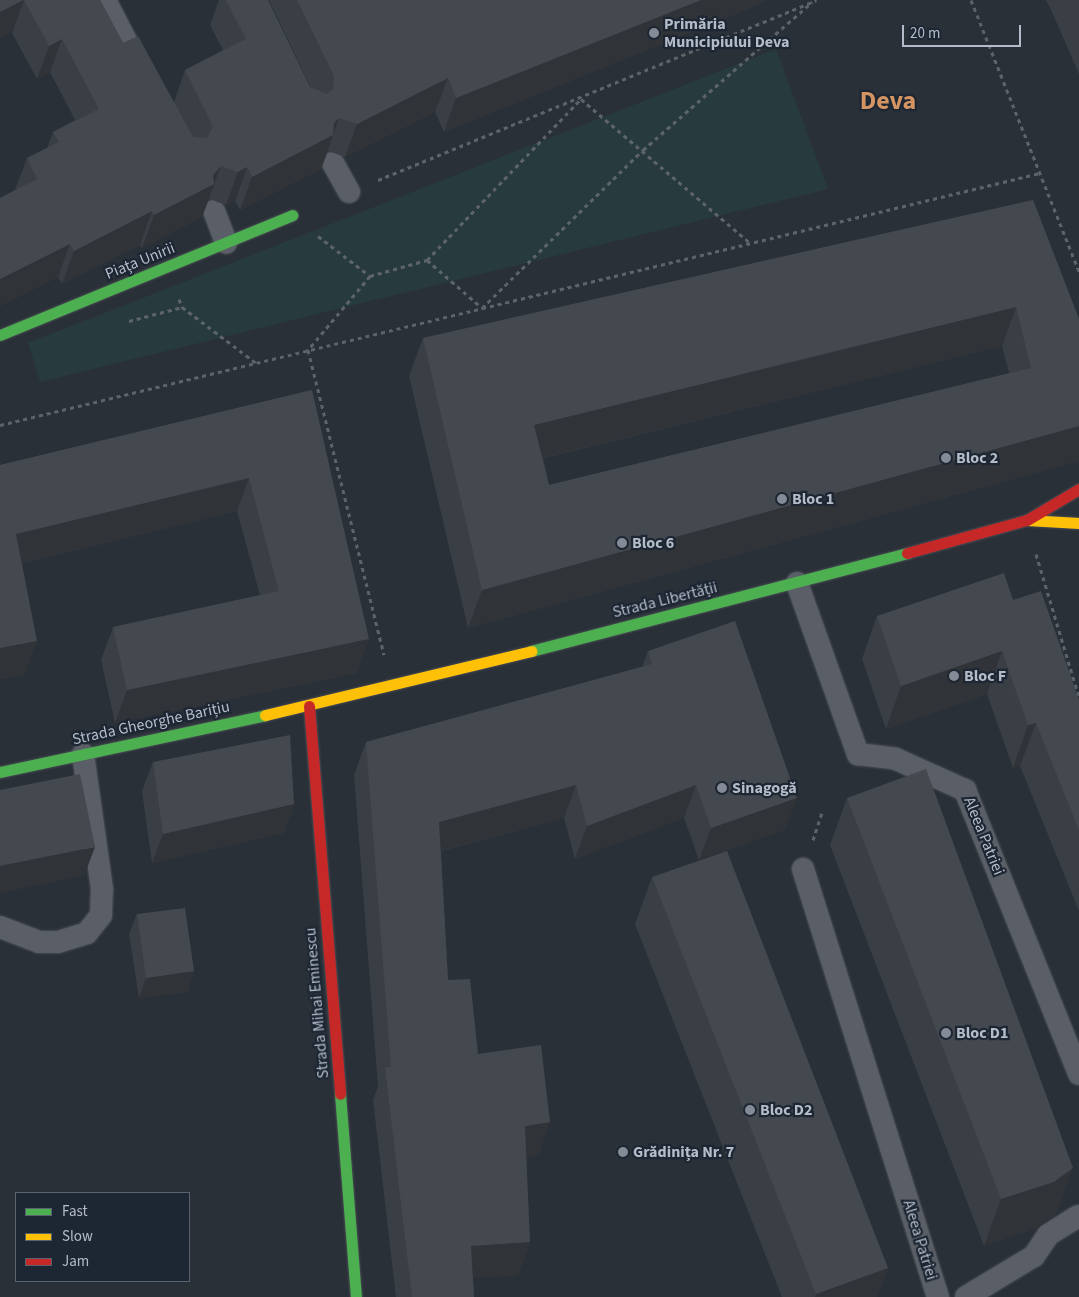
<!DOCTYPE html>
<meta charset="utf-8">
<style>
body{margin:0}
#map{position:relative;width:1079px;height:1297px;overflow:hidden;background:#2a3038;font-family:"Source Sans 3",sans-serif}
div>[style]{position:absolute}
.green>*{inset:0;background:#273a3e}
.path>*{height:3px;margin-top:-1.5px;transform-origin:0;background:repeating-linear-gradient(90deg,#5d636a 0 4px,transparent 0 8px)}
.roads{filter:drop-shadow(0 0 1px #484c53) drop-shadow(0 0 1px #484c53)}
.lane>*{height:22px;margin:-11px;padding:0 11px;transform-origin:11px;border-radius:11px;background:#5a5e66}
.fast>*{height:11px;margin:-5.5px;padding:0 5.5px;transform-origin:5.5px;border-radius:5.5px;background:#4caf50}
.slow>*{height:11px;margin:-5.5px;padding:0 5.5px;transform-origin:5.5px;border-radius:5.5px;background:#ffc107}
.jam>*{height:11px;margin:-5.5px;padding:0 5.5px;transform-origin:5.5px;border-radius:5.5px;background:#c62828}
.wall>*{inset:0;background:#3a3f45}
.shaded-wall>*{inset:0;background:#303338}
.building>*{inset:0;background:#444950}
.dots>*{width:14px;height:14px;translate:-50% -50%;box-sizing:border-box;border:2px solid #1d2633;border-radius:50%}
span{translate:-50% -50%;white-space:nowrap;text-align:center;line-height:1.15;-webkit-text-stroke:4.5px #1d2633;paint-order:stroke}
.poi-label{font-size:16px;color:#b4bcc9;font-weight:700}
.left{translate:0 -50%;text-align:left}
.street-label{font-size:16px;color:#b4bcc9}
.town-label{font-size:26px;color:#d59563;font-weight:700}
.legend{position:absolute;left:15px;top:1192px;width:175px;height:90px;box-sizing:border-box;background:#1d2633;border:1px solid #59626f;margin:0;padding:6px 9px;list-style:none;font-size:15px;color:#b4bcc9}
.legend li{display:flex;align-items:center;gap:10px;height:25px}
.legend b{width:25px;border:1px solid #59626f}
.scale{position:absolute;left:902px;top:25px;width:119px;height:22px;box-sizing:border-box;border:2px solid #b4bcc9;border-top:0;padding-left:6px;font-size:15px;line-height:18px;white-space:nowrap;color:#b4bcc9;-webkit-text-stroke:4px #1d2633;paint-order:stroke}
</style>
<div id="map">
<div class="green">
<i style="clip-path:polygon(776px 49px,828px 189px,40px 382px,28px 343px)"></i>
</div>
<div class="path">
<i style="left:971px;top:0;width:293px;rotate:68.3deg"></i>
<i style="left:378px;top:180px;width:474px;rotate:-22.3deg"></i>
<i style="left:318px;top:236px;width:66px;rotate:37.6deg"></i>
<i style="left:370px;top:276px;width:97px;rotate:130deg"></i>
<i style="left:308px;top:350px;width:314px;rotate:76deg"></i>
<i style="left:427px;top:260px;width:223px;rotate:-46.3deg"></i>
<i style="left:581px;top:99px;width:222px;rotate:40.4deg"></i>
<i style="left:370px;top:276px;width:59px;rotate:-15.7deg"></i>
<i style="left:427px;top:260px;width:73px;rotate:41.1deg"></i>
<i style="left:482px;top:308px;width:226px;rotate:-44.5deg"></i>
<i style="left:643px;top:150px;width:225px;rotate:-41.2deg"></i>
<i style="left:179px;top:299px;width:9px;rotate:69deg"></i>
<i style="left:182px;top:307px;width:93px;rotate:37.1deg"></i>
<i style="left:129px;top:321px;width:55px;rotate:-14.8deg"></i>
<i style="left:0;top:425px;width:1070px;rotate:-13.62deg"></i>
<i style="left:1036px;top:554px;width:149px;rotate:73.3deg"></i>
<i style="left:813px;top:840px;width:29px;rotate:-72deg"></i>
</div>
<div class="roads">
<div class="lane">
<i style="left:105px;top:0;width:76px;rotate:62.8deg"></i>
<i style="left:333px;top:163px;width:33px;rotate:61deg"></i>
<i style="left:214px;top:211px;width:34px;rotate:69deg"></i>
<i style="left:797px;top:583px;width:182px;rotate:70.4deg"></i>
<i style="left:858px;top:754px;width:38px;rotate:7deg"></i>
<i style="left:896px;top:759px;width:76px;rotate:24.2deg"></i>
<i style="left:965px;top:790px;width:306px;rotate:68.1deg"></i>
<i style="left:803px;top:869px;width:449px;rotate:72.5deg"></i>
<i style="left:0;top:927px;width:42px;rotate:21deg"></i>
<i style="left:39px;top:942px;width:19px"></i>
<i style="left:58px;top:942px;width:30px;rotate:-17deg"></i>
<i style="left:87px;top:933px;width:23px;rotate:-52deg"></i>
<i style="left:101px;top:915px;width:26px;rotate:-88deg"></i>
<i style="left:102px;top:889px;width:136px;rotate:-98deg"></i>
<i style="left:966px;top:1297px;width:79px;rotate:-31.1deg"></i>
<i style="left:1034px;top:1256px;width:25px;rotate:-56deg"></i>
<i style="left:1048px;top:1235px;width:36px;rotate:-32deg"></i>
</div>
<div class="fast">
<i style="left:0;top:335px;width:316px;rotate:-22.3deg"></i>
<i style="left:531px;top:651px;width:389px;rotate:-14.6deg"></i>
<i style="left:0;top:772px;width:271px;rotate:-12.1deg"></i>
<i style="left:340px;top:1094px;width:204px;rotate:85.5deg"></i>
</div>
<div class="slow">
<i style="left:1027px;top:520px;width:52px;rotate:3.3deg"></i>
<i style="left:265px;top:715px;width:274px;rotate:-13.5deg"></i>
</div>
<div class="jam">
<i style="left:907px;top:553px;width:124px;rotate:-15.4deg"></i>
<i style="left:1027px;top:520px;width:61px;rotate:-30.8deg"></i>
<i style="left:309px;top:706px;width:389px;rotate:85.4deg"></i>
</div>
</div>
<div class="wall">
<i style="clip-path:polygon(0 0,100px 0,123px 43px,174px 102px,185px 70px,223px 50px,210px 25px,219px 0,268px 0,310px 87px,311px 88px,269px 0,768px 0,746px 10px,444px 132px,435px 112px,345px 157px,328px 151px,321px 169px,240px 210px,235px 201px,226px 205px,209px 199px,202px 217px,142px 248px,140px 245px,62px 284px,58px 277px,0 306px,0 198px,15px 190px,27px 158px,47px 148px,53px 132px,75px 120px,50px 72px,37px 79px,12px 33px)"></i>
<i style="clip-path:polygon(1046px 0,1079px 0,1079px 74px,1052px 12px)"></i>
<i style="clip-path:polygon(evenodd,1033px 200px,1079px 319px,1079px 461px,468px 628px,409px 376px,423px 338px,1033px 200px,1002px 346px,1009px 373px,549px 485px,543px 458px,1002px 346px)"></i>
<i style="clip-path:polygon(312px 390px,357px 673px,115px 723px,101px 660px,113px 627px,260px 595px,237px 511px,22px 563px,25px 674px,0 679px,0 465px)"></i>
<i style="clip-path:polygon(1013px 600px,1079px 700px,1079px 911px,1020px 766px,1013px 768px,987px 694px,886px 729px,862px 659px,877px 616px)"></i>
<i style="clip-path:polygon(648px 651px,785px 830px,699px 860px,684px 818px,575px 859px,564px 818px,441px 851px,448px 980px,478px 1054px,550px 1122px,538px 1155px,526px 1157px,530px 1242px,518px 1275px,473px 1278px,474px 1297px,396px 1297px,373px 1100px,378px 1087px,354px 775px,366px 742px,642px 667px)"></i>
<i style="clip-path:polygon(153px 762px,294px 804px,284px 833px,152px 863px,142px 791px)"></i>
<i style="clip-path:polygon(847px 798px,1056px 1215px,1037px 1228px,984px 1246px,830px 845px)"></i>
<i style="clip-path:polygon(652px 877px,888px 1268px,877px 1297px,782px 1297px,635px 924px)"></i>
<i style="clip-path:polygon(137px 914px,194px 971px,187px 992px,139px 998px,129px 934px)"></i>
</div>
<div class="shaded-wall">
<i style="clip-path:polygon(24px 0,12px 33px,0 39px,0 12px)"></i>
<i style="clip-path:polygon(701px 0,768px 0,746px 10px,444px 132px,456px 98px)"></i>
<i style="clip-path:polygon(62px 39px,50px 72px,37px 79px,49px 46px)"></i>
<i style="clip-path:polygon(448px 78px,435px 112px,345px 157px,357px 124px)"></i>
<i style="clip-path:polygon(339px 118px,321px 169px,240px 210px,252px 177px,334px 123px)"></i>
<i style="clip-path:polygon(221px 166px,202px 217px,142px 248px,154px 215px,213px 175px)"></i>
<i style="clip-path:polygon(247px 167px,235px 201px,226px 205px,238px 172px)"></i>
<i style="clip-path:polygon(152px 211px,140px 245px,62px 284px,74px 251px)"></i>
<i style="clip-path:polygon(70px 244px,58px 277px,0 306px,0 279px)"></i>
<i style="clip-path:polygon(1016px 307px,1002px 346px,520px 463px,534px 425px)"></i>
<i style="clip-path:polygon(1079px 426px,1079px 461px,468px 628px,482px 590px)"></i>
<i style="clip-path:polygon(249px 478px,237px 511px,4px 567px,16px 534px)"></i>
<i style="clip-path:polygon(369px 639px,357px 673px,115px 723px,127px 690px)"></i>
<i style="clip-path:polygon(37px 641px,25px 674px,0 679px,0 648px)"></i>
<i style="clip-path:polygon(1002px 651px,987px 694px,886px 729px,901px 686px)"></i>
<i style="clip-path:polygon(1036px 723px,1020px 766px,1013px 768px,1028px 725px)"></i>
<i style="clip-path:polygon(576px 785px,564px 818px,427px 854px,439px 822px)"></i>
<i style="clip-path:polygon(696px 785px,684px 818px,575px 859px,587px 826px)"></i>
<i style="clip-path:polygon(797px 798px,785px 830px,699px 860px,711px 828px)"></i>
<i style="clip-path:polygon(294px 804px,284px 833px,152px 863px,163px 834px)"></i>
<i style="clip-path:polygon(95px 847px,84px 876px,0 893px,0 866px)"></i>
<i style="clip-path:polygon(194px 971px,187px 992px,139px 998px,146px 978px)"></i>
<i style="clip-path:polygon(550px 1122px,538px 1155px,513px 1159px,525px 1126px)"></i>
<i style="clip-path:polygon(1073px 1168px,1056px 1215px,1037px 1228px,984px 1246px,1001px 1199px)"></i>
<i style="clip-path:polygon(530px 1242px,518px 1275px,459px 1279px,471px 1246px)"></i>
<i style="clip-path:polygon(888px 1268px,877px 1297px,815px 1297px,816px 1294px)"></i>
</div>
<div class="building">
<i style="clip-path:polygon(0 0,23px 0,0 12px)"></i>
<i style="clip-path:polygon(24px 0,100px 0,123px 43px,138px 36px,193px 137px,207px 138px,213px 127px,185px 70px,246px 39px,226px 0,268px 0,310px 87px,327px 94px,333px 89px,334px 76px,297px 0,701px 0,456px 98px,448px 78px,357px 124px,339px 118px,334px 123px,333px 135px,252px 177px,247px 167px,238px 172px,221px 166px,213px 175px,214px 184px,154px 215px,152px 211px,74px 251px,70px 244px,0 279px,0 198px,37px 179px,27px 158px,59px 142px,53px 132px,99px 109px,62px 39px,49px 46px)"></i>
<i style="clip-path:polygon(evenodd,1033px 200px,1079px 319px,1079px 426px,482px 590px,423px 338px,1033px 200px,1016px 307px,1031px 368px,549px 485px,534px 425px,1016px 307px)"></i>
<i style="clip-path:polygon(312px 390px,369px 639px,127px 690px,113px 627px,279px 591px,249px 478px,16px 534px,37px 641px,0 648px,0 465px)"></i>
<i style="clip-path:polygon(1004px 573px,1013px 600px,1041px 591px,1079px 700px,1079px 830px,1036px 723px,1028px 725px,1002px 651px,901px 686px,877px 616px)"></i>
<i style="clip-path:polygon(735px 621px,797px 798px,711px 828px,696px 785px,587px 826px,576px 785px,439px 822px,448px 980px,470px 979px,478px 1054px,541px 1045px,550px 1122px,525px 1126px,530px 1242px,471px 1246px,474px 1297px,412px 1297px,385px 1067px,391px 1067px,366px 742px,652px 664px,648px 651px)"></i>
<i style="clip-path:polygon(290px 735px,294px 804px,163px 834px,153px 762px)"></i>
<i style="clip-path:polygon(926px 769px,1073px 1168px,1054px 1182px,1001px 1199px,847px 798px)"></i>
<i style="clip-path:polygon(80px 774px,95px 847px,0 866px,0 790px)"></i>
<i style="clip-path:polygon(727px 851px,888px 1268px,816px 1294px,652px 877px)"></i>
<i style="clip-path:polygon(185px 908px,194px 971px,146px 978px,137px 914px)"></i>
</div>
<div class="dots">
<i style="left:654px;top:33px;background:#848b96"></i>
<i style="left:946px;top:458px;background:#848b96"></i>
<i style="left:782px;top:499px;background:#848b96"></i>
<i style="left:622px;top:543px;background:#848b96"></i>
<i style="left:954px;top:676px;background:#848b96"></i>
<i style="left:722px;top:788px;background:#848b96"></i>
<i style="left:946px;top:1033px;background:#848b96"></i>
<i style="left:750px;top:1110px;background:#848b96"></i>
<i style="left:623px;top:1152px;background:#848b96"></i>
</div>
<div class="poi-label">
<span class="left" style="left:664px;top:33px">Primăria<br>Municipiului Deva</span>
<span class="left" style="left:956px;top:458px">Bloc 2</span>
<span class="left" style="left:792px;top:499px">Bloc 1</span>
<span class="left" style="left:632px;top:543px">Bloc 6</span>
<span class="left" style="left:964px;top:676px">Bloc F</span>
<span class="left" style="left:732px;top:788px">Sinagogă</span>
<span class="left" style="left:956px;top:1033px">Bloc D1</span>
<span class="left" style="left:760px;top:1110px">Bloc D2</span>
<span class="left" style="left:633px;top:1152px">Grădinița Nr. 7</span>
</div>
<div class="street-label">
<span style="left:140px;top:261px;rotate:-22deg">Piața Unirii</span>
<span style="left:665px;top:600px;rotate:-14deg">Strada Libertății</span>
<span style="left:151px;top:723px;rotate:-12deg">Strada Gheorghe Barițiu</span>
<span style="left:984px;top:836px;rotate:68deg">Aleea Patriei</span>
<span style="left:317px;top:1003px;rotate:-95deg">Strada Mihai Eminescu</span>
<span style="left:920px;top:1240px;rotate:73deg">Aleea Patriei</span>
</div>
<div class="town-label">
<span style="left:888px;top:101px">Deva</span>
</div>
<ul class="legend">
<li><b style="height:6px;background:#4caf50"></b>Fast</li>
<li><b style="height:6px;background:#ffc107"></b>Slow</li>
<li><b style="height:6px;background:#c62828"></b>Jam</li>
</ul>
<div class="scale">20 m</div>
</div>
